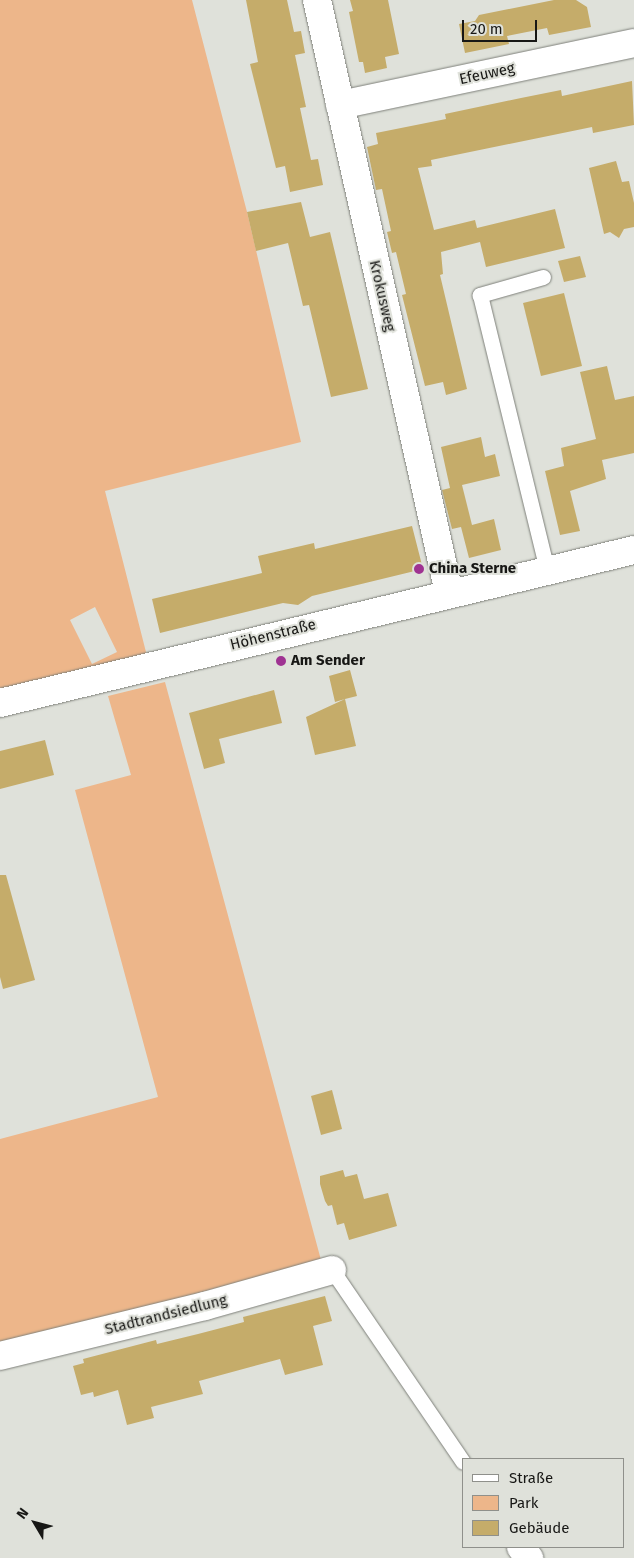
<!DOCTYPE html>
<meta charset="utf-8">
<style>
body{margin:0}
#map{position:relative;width:634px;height:1558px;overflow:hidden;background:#dfe1da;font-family:"Fira Sans",sans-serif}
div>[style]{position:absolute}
.green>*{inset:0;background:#edb68a}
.building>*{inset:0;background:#c5ac6a}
.roads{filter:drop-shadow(0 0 1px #7e807a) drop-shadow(0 0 1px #7e807a)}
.service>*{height:15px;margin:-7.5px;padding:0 7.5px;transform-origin:7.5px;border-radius:7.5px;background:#fff}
.minor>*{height:28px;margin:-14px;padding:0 14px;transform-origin:14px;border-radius:14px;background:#fff}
.tertiary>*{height:28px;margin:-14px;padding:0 14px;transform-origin:14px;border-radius:14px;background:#fff}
.dots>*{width:14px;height:14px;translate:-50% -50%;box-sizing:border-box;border:2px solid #dfe1da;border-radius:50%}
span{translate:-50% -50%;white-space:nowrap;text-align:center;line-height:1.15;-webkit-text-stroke:4px #dfe1da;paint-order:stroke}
.street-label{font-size:15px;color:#171715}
.poi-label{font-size:15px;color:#171715;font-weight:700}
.left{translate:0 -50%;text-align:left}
.legend{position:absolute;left:462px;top:1458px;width:162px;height:90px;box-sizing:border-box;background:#dfe1da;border:1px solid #8f908b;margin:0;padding:6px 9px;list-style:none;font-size:15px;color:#171715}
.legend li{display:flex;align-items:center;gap:10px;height:25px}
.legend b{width:25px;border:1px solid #8f908b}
.north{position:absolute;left:10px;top:1498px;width:50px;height:50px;-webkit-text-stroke:4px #dfe1da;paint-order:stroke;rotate:307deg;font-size:14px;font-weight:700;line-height:20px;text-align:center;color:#171715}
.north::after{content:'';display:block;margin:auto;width:18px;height:22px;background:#171715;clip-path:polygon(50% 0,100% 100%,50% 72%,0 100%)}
.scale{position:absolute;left:462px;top:20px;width:75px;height:22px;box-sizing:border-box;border:2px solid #171715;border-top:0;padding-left:6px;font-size:15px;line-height:18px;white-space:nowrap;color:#171715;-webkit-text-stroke:4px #dfe1da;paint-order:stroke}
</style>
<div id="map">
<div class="green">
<i style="clip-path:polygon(evenodd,0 0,192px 0,247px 212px,301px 442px,105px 491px,147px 656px,0 692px,0 0,95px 607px,117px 652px,92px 664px,70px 620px,95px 607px)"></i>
<i style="clip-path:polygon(165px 682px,321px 1260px,0 1346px,0 1139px,158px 1097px,75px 790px,131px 775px,108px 696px)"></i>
</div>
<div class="building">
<i style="clip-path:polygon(246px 0,287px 0,294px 32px,301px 31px,305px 53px,295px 55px,306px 107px,300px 108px,311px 160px,318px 159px,323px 185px,290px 192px,285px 166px,276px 168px,250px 64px,258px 62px)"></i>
<i style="clip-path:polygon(350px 0,388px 0,399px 54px,385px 57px,387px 68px,365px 73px,363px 62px,359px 62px,349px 12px,353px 11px)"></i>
<i style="clip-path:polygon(554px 0,576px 0,587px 7px,591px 27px,549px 35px,547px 28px,507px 36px,509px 44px,465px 53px,459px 24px,475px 21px,479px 15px)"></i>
<i style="clip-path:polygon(632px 81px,634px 125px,593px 133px,592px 127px,431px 160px,432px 166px,418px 168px,434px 230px,475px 220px,477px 228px,555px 209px,565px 248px,486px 267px,480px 242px,441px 252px,443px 274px,440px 275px,467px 389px,446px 395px,443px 382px,425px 386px,402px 295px,406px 294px,396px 252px,392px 253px,387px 232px,391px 231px,382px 189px,376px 190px,367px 147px,378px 144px,376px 133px,446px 119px,445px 114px,521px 98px,561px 90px,562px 96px)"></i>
<i style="clip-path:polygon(616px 161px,622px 182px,629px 181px,634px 203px,634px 227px,624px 229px,619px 238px,610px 232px,604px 234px,589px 168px)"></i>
<i style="clip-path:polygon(301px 202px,310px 237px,330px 232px,368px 389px,331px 397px,309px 305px,303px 306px,288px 243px,256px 251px,247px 212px)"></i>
<i style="clip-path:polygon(580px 256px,586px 277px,564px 282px,558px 261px)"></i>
<i style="clip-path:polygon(564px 293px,582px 366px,541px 376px,523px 303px)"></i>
<i style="clip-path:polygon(607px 366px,615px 400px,634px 396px,634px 453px,602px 460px,606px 479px,570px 491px,580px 531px,560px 535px,545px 471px,564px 466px,561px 448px,596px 439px,580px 372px)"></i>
<i style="clip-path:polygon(481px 437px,485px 457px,495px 454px,500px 476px,462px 485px,472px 525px,494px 519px,501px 550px,469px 558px,461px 527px,470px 525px,452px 529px,442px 490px,450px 488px,441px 447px)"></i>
<i style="clip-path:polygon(412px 526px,423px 569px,312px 596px,298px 605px,283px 603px,160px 633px,152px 599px,262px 573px,258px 556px,314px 543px,315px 549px)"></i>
<i style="clip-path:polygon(350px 670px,357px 696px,345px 699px,356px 746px,315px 755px,306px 717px,345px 699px,335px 702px,329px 676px)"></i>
<i style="clip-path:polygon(274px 690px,282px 723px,219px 739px,225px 763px,204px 769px,189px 713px)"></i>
<i style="clip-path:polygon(45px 740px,54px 775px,0 789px,0 751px)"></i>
<i style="clip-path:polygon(0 875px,6px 875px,35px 980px,3px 989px,0 977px)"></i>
<i style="clip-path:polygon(332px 1090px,342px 1129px,321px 1135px,311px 1096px)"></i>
<i style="clip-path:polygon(343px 1170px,345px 1177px,357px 1174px,364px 1199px,388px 1193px,397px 1226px,349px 1240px,344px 1223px,337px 1225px,332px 1205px,328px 1206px,325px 1201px,320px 1184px,320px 1176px)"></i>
<i style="clip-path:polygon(325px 1296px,332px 1321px,313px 1326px,323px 1365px,285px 1375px,280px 1359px,199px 1381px,203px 1394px,151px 1407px,154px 1418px,127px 1425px,118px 1390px,94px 1397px,93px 1392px,81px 1395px,73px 1366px,84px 1363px,83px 1359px,156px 1340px,157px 1344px,198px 1334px,244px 1322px,243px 1317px)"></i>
</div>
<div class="roads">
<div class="service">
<i style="left:543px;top:277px;width:66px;rotate:164.1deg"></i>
<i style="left:480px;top:295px;width:283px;rotate:76.3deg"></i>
<i style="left:332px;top:1270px;width:232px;rotate:55.7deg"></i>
</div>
<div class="minor">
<i style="left:317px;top:0;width:608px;rotate:77.45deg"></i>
<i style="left:340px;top:105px;width:300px;rotate:-11.9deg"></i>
<i style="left:0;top:1356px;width:211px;rotate:-13.7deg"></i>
<i style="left:205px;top:1306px;width:132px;rotate:-15.8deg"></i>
<i style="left:521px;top:1547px;width:14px;rotate:54deg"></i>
</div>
<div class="tertiary">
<i style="left:0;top:703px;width:652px;rotate:-13.57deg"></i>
</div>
</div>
<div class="dots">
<i style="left:419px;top:569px;background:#9f3292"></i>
<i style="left:281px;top:661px;background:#9f3292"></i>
</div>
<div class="street-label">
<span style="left:487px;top:74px;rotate:-12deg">Efeuweg</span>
<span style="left:382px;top:296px;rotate:77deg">Krokusweg</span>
<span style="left:273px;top:635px;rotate:-14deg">Höhenstraße</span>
<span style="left:166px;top:1315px;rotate:-14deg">Stadtrandsiedlung</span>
</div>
<div class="poi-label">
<span class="left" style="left:429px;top:569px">China Sterne</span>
<span class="left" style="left:291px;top:661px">Am Sender</span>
</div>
<ul class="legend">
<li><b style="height:6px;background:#fff"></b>Straße</li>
<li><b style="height:14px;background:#edb68a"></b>Park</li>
<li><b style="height:14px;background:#c5ac6a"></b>Gebäude</li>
</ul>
<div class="north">N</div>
<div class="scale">20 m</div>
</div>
